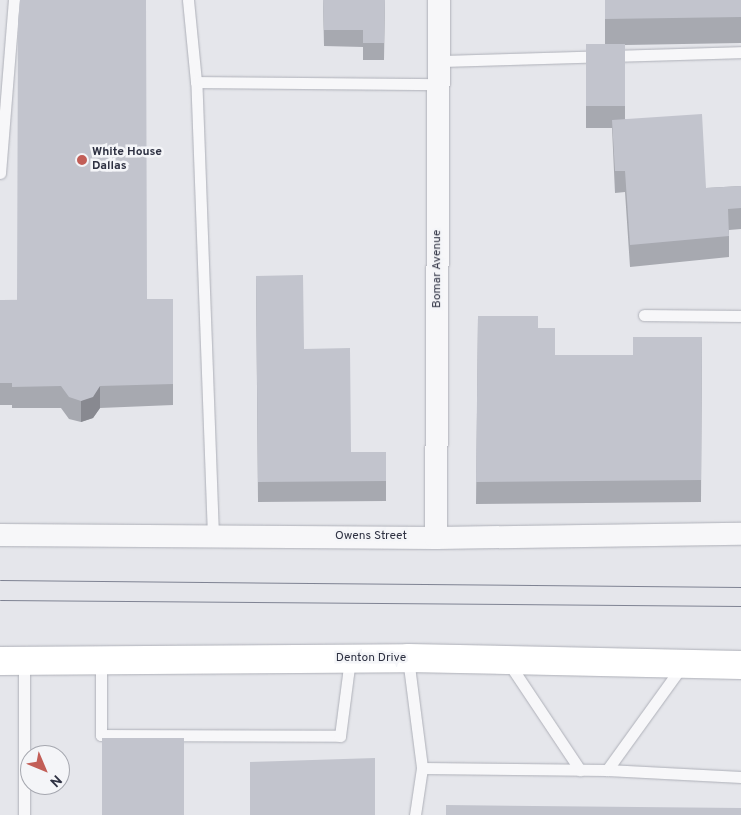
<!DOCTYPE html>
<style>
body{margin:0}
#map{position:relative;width:741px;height:815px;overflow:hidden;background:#e5e6eb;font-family:Overpass,sans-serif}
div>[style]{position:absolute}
.roads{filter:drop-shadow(0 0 1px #aeb0b8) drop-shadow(0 0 1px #aeb0b8)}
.lane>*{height:11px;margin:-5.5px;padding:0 5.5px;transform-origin:5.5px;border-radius:5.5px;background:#f7f7f9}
.street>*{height:22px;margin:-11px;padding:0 11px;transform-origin:11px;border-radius:11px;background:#f7f7f9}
.secondary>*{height:28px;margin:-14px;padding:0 14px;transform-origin:14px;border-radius:14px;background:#fff}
.tram>*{height:1px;margin:-0.5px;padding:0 0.5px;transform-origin:0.5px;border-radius:0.5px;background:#7f8393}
.wall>*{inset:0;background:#a7a9b0}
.shaded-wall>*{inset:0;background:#888990}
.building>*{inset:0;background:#c2c4cd}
.dots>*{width:14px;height:14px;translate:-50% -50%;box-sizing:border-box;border:2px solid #f4f5f8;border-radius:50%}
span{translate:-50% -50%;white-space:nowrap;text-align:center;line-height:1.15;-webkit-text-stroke:5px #f4f5f8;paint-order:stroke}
.poi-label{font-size:12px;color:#2e3142;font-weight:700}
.left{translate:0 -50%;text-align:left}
.street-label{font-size:12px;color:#2e3142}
.north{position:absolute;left:20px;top:745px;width:50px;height:50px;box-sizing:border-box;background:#f4f5f8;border:1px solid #a5a7af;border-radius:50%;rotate:135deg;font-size:14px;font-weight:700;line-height:20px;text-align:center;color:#2e3142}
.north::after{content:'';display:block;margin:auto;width:18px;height:22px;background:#c25e57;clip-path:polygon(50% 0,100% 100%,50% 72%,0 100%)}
</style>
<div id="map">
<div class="roads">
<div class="lane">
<i style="left:188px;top:0;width:82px;rotate:84.4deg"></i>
<i style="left:439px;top:61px;width:302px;rotate:-1.7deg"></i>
<i style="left:0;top:173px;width:174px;rotate:-85.4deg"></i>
<i style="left:644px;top:315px;width:97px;rotate:0.6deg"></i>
<i style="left:213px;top:536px;width:454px;rotate:-92.1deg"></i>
<i style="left:196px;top:82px;width:243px;rotate:0.5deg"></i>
<i style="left:408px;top:658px;width:111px;rotate:82.7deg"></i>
<i style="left:422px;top:768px;width:48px;rotate:98.5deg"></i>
<i style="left:101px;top:659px;width:76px;rotate:90deg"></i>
<i style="left:101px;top:735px;width:239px;rotate:0.2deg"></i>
<i style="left:340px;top:736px;width:78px;rotate:-82.6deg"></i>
<i style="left:24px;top:660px;width:155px;rotate:90deg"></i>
<i style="left:508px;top:662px;width:130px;rotate:56.3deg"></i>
<i style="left:422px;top:768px;width:185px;rotate:0.6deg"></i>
<i style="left:607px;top:770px;width:134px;rotate:3deg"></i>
<i style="left:607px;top:770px;width:128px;rotate:-54.2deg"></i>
</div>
<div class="street">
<i style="left:0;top:535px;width:436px;rotate:0.4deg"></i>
<i style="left:436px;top:538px;width:305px;rotate:-0.8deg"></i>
<i style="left:436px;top:538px;width:538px;rotate:-89.68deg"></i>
</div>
<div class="secondary">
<i style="left:0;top:661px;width:408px;rotate:-0.4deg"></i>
<i style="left:408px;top:658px;width:333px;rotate:1.2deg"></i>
</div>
</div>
<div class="tram">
<i style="left:0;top:580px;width:741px;rotate:0.54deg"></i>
<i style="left:0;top:600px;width:741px;rotate:0.46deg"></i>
</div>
<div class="wall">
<i style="clip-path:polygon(323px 0,385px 0,384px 60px,363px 60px,363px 47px,324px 46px)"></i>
<i style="clip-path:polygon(605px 0,741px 0,741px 43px,625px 45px,625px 119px,706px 188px,741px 186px,741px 229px,729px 230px,729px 257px,630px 267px,625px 192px,615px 193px,612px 128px,586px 128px,586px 44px,605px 44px)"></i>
<i style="clip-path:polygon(256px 276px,304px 349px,351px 452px,386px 452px,386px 501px,258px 502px)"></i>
<i style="clip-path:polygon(173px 299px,173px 405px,100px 408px,93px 418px,81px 422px,69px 419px,61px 408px,12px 408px,12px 405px,0 405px,0 300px)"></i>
<i style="clip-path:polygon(478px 316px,538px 328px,555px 355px,633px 355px,702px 337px,701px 502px,476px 504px)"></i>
</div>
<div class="shaded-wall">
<i style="clip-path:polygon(100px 386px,100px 408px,93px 418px,81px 422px,81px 401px)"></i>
</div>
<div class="building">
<i style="clip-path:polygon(20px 0,146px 0,147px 299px,173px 299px,173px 384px,100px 386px,93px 397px,81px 401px,69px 397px,61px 386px,12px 387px,12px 383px,0 383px,0 300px,17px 300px,18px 21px)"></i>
<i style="clip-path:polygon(323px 0,385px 0,384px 43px,363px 43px,363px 30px,324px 30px)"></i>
<i style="clip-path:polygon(605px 0,741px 0,741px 17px,605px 19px)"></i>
<i style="clip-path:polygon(586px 44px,625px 44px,625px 106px,586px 106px)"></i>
<i style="clip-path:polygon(702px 114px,706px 188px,741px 186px,741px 208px,728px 209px,729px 236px,630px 245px,625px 171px,615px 171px,612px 120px)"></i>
<i style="clip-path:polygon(303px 275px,304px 349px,350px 348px,351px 452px,386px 452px,386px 481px,258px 482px,256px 276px)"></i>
<i style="clip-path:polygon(478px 316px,538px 316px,538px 328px,555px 328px,555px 355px,633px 355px,633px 337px,702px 337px,701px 480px,476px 482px)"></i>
<i style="clip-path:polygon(102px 738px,184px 738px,184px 815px,102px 815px)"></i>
<i style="clip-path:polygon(375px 758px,375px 815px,250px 815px,250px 762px)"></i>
<i style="clip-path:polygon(446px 805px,741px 808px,741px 815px,446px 815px)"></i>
</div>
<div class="dots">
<i style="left:82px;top:160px;background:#c25e57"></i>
</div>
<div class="poi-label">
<span class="left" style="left:92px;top:160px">White House<br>Dallas</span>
</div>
<div class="street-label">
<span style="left:438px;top:269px;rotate:-90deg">Bomar Avenue</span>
<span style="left:371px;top:537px">Owens Street</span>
<span style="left:371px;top:659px">Denton Drive</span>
</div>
<div class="north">N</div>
</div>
